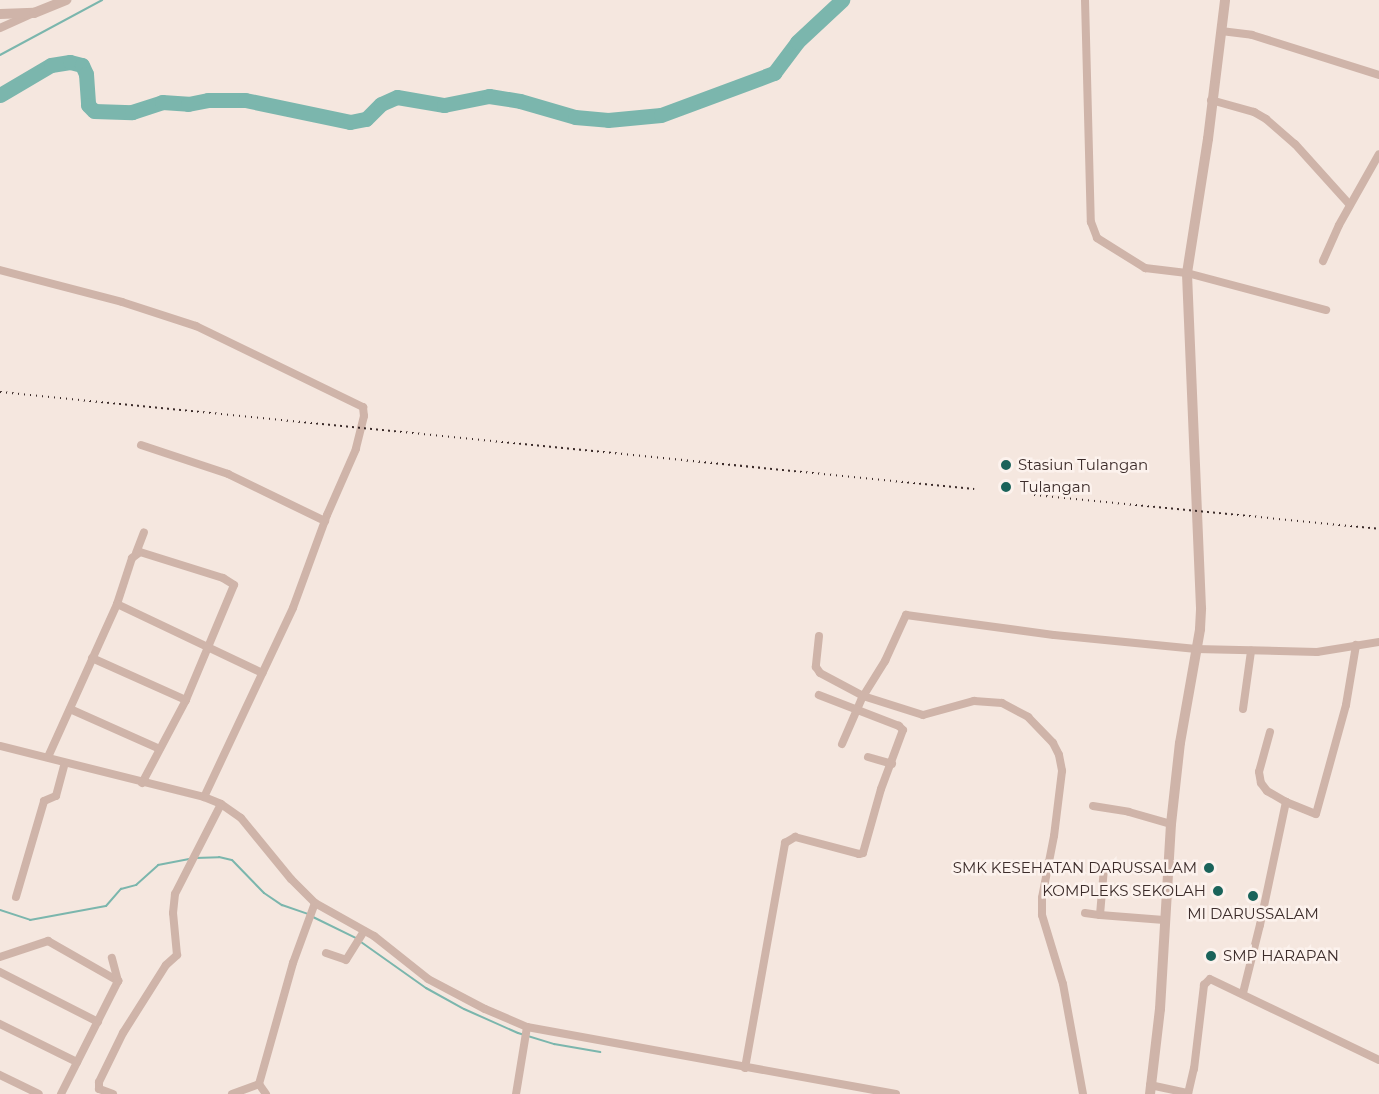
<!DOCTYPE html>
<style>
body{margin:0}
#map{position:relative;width:1379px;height:1094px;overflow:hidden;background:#f5e7df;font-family:Montserrat,sans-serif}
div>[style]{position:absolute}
.stream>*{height:2px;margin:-1px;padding:0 1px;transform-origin:1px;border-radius:1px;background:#7bb6ad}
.river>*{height:15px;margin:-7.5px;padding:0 7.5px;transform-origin:7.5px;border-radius:7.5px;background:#7bb6ad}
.minor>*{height:8px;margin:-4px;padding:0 4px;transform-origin:4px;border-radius:4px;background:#cfb4a9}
.tertiary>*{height:10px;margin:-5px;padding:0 5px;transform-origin:5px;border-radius:5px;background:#cfb4a9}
.rail>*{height:2px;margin-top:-1px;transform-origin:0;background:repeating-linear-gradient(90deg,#3c2c2a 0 1.5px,transparent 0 6px)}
.dots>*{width:16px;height:16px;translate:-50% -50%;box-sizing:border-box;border:3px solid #fcf2ed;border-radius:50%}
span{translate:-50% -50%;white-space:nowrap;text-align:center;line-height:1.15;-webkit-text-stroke:5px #fcf2ed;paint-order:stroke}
.poi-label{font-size:15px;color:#3c2c2a}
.left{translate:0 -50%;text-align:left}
.right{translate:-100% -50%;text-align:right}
</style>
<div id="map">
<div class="stream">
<i style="left:0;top:55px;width:116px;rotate:-28.3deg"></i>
<i style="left:195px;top:858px;width:24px;rotate:-2deg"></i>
<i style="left:219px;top:857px;width:13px;rotate:13deg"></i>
<i style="left:232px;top:860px;width:46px;rotate:45.9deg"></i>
<i style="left:264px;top:893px;width:22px;rotate:34deg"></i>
<i style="left:282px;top:905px;width:28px;rotate:19deg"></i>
<i style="left:0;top:910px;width:32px;rotate:18deg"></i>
<i style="left:30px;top:920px;width:77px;rotate:-10.4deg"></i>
<i style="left:106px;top:906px;width:23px;rotate:-49deg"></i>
<i style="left:121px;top:889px;width:16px;rotate:-15deg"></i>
<i style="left:136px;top:885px;width:30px;rotate:-42deg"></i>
<i style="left:158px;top:865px;width:33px;rotate:-11deg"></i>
<i style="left:313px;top:917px;width:48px;rotate:26deg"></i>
<i style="left:361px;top:942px;width:80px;rotate:35.3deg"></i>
<i style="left:426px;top:988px;width:43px;rotate:28.9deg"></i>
<i style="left:464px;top:1009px;width:59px;rotate:24deg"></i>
<i style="left:518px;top:1033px;width:38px;rotate:17deg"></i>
<i style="left:554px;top:1044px;width:47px;rotate:9.9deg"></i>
</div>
<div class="river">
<i style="left:0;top:95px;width:59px;rotate:-30.5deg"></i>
<i style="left:51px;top:65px;width:19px;rotate:-9deg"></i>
<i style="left:70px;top:62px;width:12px;rotate:14deg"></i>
<i style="left:82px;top:65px;width:10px;rotate:66deg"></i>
<i style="left:86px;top:74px;width:31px;rotate:86deg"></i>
<i style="left:88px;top:105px;width:8px;rotate:45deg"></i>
<i style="left:94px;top:111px;width:38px;rotate:2deg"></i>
<i style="left:132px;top:112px;width:32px;rotate:-18deg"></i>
<i style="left:162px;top:102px;width:26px;rotate:4deg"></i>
<i style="left:188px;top:104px;width:20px;rotate:-11deg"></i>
<i style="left:208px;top:100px;width:37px"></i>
<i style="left:245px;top:100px;width:107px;rotate:11.8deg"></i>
<i style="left:350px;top:122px;width:16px;rotate:-11deg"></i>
<i style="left:366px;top:119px;width:21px;rotate:-45deg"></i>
<i style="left:381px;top:104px;width:17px;rotate:-24deg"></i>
<i style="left:397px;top:97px;width:48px;rotate:9.7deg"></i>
<i style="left:444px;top:105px;width:46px;rotate:-11.3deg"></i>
<i style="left:489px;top:96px;width:31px;rotate:9deg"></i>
<i style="left:520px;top:101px;width:57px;rotate:16.2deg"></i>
<i style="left:575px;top:117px;width:33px;rotate:5deg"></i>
<i style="left:608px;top:120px;width:53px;rotate:-5.4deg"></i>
<i style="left:661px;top:115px;width:121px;rotate:-20.4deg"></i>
<i style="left:774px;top:73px;width:39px;rotate:-53deg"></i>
<i style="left:797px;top:42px;width:62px;rotate:-43deg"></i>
</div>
<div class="minor">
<i style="left:1085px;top:0;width:222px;rotate:88.5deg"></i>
<i style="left:1091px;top:222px;width:17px;rotate:69deg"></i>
<i style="left:1097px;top:238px;width:57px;rotate:32deg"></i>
<i style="left:1145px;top:268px;width:42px;rotate:6.8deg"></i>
<i style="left:1187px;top:273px;width:144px;rotate:14.9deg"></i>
<i style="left:0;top:28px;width:34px;rotate:-24deg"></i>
<i style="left:1221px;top:31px;width:31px;rotate:7deg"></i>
<i style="left:1252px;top:35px;width:133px;rotate:17.5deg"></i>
<i style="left:1211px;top:100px;width:45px;rotate:15.6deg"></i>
<i style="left:1254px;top:112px;width:14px;rotate:30deg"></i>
<i style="left:1266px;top:119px;width:38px;rotate:41deg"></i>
<i style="left:1295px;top:144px;width:82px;rotate:48deg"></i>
<i style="left:1323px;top:261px;width:39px;rotate:-66deg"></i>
<i style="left:1339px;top:225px;width:81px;rotate:-60.6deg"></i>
<i style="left:0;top:270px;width:126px;rotate:14.7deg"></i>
<i style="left:122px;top:302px;width:78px;rotate:18deg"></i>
<i style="left:196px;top:326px;width:186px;rotate:25.9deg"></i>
<i style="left:363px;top:407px;width:9px;rotate:84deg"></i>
<i style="left:364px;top:416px;width:34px;rotate:104deg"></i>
<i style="left:356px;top:449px;width:72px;rotate:113.7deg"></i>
<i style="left:327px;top:515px;width:99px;rotate:110.1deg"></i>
<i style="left:293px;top:608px;width:209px;rotate:115.2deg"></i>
<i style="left:141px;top:445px;width:92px;rotate:18.4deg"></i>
<i style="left:228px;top:474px;width:108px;rotate:25.9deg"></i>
<i style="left:136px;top:553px;width:22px;rotate:-69deg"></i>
<i style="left:117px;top:604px;width:48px;rotate:-71.9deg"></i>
<i style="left:132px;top:558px;width:10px;rotate:-37deg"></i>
<i style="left:140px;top:552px;width:87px;rotate:17.4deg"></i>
<i style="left:223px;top:578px;width:13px;rotate:32deg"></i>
<i style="left:234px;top:585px;width:125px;rotate:112.7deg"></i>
<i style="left:186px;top:700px;width:94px;rotate:117.9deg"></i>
<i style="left:819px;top:636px;width:31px;rotate:96deg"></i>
<i style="left:816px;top:667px;width:7px;rotate:56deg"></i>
<i style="left:820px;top:673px;width:49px;rotate:28.1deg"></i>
<i style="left:863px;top:696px;width:63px;rotate:17.6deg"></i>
<i style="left:923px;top:715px;width:53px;rotate:-15.4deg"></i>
<i style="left:974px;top:701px;width:28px;rotate:4deg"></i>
<i style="left:1002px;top:703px;width:30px;rotate:28deg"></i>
<i style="left:1028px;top:717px;width:36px;rotate:46deg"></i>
<i style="left:1053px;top:743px;width:13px;rotate:63deg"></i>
<i style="left:1059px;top:755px;width:16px;rotate:79deg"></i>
<i style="left:1062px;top:771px;width:65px;rotate:97deg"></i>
<i style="left:1054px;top:836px;width:63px;rotate:101deg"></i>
<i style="left:1042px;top:898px;width:17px;rotate:90deg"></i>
<i style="left:1042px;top:915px;width:72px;rotate:73.1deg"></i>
<i style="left:1063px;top:984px;width:112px;rotate:79.7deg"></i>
<i style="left:92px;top:658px;width:103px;rotate:24.1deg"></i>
<i style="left:70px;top:709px;width:98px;rotate:24deg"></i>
<i style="left:1243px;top:709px;width:59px;rotate:-82.1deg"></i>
<i style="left:1270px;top:732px;width:41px;rotate:105.4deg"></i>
<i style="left:1259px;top:772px;width:11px;rotate:80deg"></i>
<i style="left:1261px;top:783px;width:10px;rotate:53deg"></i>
<i style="left:1267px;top:791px;width:22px;rotate:30deg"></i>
<i style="left:1286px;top:802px;width:32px;rotate:22deg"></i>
<i style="left:1316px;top:814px;width:113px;rotate:-74.6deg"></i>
<i style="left:1346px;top:705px;width:61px;rotate:-80.5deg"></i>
<i style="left:842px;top:744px;width:50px;rotate:-66.5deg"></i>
<i style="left:862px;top:698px;width:44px;rotate:-58.1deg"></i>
<i style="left:885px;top:661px;width:51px;rotate:-65.5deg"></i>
<i style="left:906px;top:615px;width:149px;rotate:7.7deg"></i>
<i style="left:1054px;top:635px;width:143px;rotate:5.6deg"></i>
<i style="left:1196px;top:649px;width:121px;rotate:1.4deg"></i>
<i style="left:1317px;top:652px;width:63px;rotate:-9.2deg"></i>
<i style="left:0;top:746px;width:210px;rotate:14deg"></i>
<i style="left:204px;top:797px;width:18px;rotate:22deg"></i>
<i style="left:221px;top:804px;width:24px;rotate:35deg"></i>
<i style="left:241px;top:818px;width:79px;rotate:50.7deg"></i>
<i style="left:291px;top:879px;width:34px;rotate:45deg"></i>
<i style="left:48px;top:757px;width:168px;rotate:-65.7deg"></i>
<i style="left:117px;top:604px;width:161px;rotate:25.4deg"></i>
<i style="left:868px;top:757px;width:25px;rotate:16deg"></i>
<i style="left:1093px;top:806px;width:36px;rotate:9deg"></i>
<i style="left:1129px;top:812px;width:44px;rotate:15.9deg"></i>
<i style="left:1104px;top:868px;width:47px;rotate:94.9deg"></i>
<i style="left:1100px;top:915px;width:64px;rotate:4.5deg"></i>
<i style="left:16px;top:897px;width:100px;rotate:-73.7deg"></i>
<i style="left:44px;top:801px;width:13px;rotate:-23deg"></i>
<i style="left:56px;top:796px;width:34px;rotate:-75deg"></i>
<i style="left:1085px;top:913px;width:15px;rotate:8deg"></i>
<i style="left:326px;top:953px;width:21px;rotate:19deg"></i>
<i style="left:346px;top:960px;width:34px;rotate:-58deg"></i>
<i style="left:0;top:957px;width:51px;rotate:-18.4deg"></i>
<i style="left:48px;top:941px;width:81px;rotate:29.7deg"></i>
<i style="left:0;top:972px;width:110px;rotate:27deg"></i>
<i style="left:1243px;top:993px;width:70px;rotate:-76deg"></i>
<i style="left:1260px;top:925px;width:126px;rotate:-78.1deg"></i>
<i style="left:0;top:1024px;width:86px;rotate:26.3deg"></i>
<i style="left:527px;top:1027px;width:375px;rotate:10.3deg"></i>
<i style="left:745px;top:1068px;width:229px;rotate:-79.9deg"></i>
<i style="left:785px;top:843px;width:12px;rotate:-31deg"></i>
<i style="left:795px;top:837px;width:66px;rotate:14.9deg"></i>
<i style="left:859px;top:854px;width:4px;rotate:-14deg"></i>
<i style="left:863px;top:853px;width:66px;rotate:-74.3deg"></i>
<i style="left:881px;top:789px;width:63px;rotate:-69.6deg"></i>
<i style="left:903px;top:730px;width:6px;rotate:-135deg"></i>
<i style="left:899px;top:726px;width:86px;rotate:-158.8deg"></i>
<i style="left:0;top:1075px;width:43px;rotate:26deg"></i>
<i style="left:1150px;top:1085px;width:39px;rotate:12deg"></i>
<i style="left:61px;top:1094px;width:127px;rotate:-63.2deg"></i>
<i style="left:118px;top:981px;width:24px;rotate:-105deg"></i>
<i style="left:113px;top:1094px;width:15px;rotate:-160deg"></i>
<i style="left:99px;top:1089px;width:7px;rotate:-90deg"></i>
<i style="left:99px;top:1082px;width:55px;rotate:-63.9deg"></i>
<i style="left:123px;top:1033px;width:80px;rotate:-57.7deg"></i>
<i style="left:166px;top:965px;width:15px;rotate:-42deg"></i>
<i style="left:177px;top:955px;width:42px;rotate:-95.4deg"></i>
<i style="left:173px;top:913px;width:19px;rotate:-84deg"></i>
<i style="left:175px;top:894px;width:101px;rotate:-62.9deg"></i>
<i style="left:232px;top:1094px;width:29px;rotate:-20deg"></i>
<i style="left:266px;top:1094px;width:12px;rotate:-125deg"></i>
<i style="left:259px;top:1084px;width:126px;rotate:-74.3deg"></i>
<i style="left:293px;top:963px;width:64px;rotate:-69.9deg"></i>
<i style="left:315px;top:903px;width:68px;rotate:29.2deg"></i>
<i style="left:374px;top:936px;width:69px;rotate:38.5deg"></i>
<i style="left:428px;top:979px;width:64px;rotate:27.8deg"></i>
<i style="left:485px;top:1009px;width:46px;rotate:23.2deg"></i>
<i style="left:527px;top:1027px;width:68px;rotate:99.3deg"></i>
<i style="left:1188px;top:1094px;width:26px;rotate:-77deg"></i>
<i style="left:1194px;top:1069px;width:85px;rotate:-83.2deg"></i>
<i style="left:1204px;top:985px;width:8px;rotate:-45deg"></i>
<i style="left:1210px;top:979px;width:187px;rotate:25.6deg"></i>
</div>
<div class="tertiary">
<i style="left:0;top:14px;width:34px;rotate:-2deg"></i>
<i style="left:34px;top:13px;width:35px;rotate:-22deg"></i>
<i style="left:1150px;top:1094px;width:86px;rotate:-83.3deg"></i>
<i style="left:1160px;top:1009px;width:185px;rotate:-86.6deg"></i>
<i style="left:1171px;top:824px;width:81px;rotate:-83.7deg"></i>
<i style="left:1180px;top:743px;width:116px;rotate:-80deg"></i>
<i style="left:1200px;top:629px;width:21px;rotate:-87deg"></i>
<i style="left:1201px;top:608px;width:335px;rotate:-92.4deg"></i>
<i style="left:1187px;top:273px;width:136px;rotate:-81.1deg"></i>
<i style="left:1208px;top:139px;width:140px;rotate:-83deg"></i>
</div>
<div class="rail">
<i style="left:0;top:392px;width:979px;rotate:5.69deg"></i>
<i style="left:1034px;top:495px;width:347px;rotate:5.6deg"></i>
</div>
<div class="dots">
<i style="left:1006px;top:465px;background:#1a635a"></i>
<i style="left:1006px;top:487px;background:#1a635a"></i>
<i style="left:1209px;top:868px;background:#1a635a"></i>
<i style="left:1218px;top:891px;background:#1a635a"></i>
<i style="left:1253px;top:896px;background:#1a635a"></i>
<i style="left:1211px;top:956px;background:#1a635a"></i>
</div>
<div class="poi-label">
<span class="left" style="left:1018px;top:465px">Stasiun Tulangan</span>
<span class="left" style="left:1020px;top:487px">Tulangan</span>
<span class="right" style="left:1197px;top:868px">SMK KESEHATAN DARUSSALAM</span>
<span class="right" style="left:1206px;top:891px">KOMPLEKS SEKOLAH</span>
<span style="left:1253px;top:914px">MI DARUSSALAM</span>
<span class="left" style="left:1223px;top:956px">SMP HARAPAN</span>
</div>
</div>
